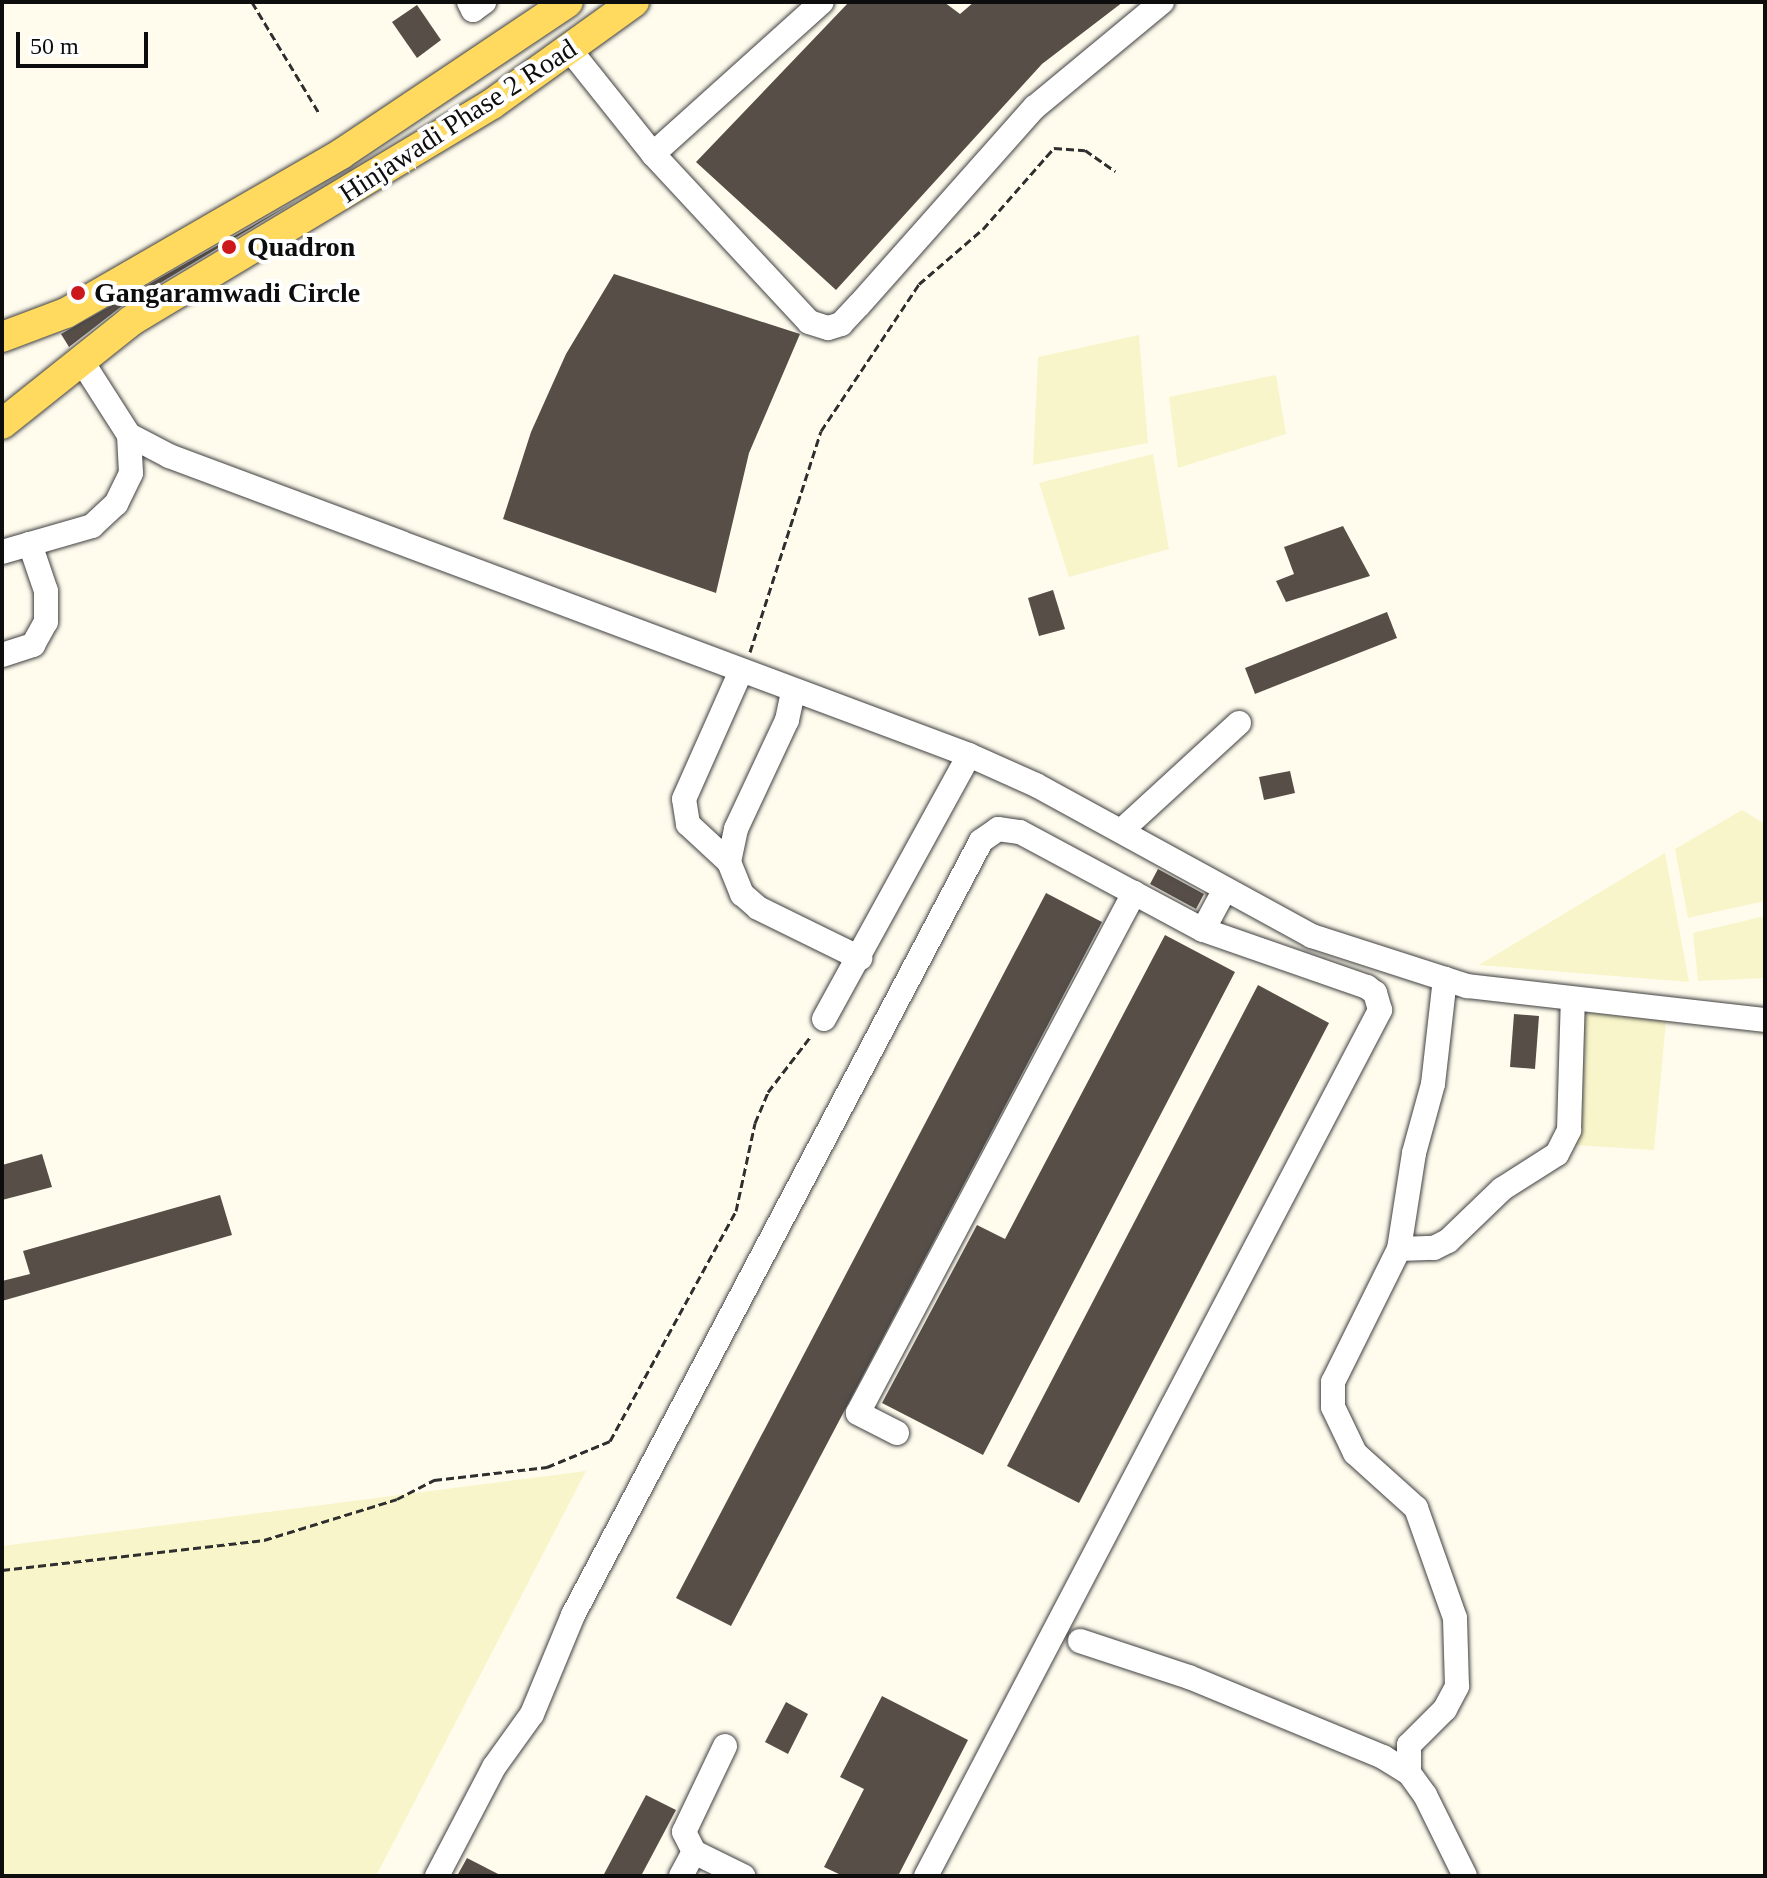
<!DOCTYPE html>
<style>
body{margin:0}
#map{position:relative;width:1767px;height:1878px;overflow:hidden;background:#fffcee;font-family:Georgia,serif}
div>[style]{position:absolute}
.farmland>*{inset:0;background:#f8f5ca}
.building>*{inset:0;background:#574e48}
.path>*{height:3px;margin-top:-1.5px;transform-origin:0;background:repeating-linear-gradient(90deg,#2f2f2f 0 8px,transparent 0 12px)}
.roads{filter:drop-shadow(0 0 2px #404040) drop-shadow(0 0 2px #404040)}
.minor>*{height:24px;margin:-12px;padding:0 12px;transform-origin:12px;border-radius:12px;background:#fff}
.major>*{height:30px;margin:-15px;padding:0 15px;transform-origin:15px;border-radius:15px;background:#ffda5e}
.dots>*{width:22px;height:22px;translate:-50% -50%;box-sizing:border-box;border:4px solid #fff;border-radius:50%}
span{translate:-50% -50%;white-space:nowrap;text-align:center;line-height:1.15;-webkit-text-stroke:8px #fff;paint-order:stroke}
.street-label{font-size:28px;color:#0d0d0d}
.poi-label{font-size:28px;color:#0d0d0d;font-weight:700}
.left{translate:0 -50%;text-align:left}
.frame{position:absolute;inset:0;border:4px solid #0d0d0d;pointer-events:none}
.scale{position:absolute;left:16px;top:32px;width:132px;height:36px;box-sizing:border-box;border:4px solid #0d0d0d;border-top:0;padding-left:10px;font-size:24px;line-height:28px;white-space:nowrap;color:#0d0d0d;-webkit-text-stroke:6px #fff;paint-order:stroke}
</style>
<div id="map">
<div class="farmland">
<i style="clip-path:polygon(1139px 335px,1148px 443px,1033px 465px,1038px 357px)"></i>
<i style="clip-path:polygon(1276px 375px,1286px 434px,1178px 468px,1169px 397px)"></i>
<i style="clip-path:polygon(1153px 454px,1169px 549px,1069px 577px,1039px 483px)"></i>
<i style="clip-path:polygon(1742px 810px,1765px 824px,1765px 901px,1688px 918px,1675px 849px)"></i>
<i style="clip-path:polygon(1665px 853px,1689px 982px,1479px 965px)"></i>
<i style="clip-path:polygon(1765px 916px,1765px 978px,1698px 981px,1693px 933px)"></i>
<i style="clip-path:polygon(1592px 1013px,1666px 1021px,1654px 1150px,1574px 1145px,1584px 1016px)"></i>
<i style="clip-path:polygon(586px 1471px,376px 1876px,2px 1876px,2px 1546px)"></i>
</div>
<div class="building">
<i style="clip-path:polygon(849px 2px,944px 2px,960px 14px,974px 2px,1123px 2px,1042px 64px,836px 290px,696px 162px)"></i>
<i style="clip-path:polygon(417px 5px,441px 40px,417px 58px,392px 22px)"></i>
<i style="clip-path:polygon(296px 201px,122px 306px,69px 347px,61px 334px)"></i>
<i style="clip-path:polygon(614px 274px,800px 334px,749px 453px,716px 593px,503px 519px,531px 432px,566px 354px)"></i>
<i style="clip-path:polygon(1343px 526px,1370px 576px,1286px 602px,1276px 581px,1294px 574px,1284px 547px)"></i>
<i style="clip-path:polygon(1053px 590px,1065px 629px,1039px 636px,1028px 598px)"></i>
<i style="clip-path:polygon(1387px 612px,1397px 638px,1255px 694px,1245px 668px)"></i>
<i style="clip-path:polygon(1290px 771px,1295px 793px,1264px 800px,1259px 777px)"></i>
<i style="clip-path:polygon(1158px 869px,1204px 894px,1196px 909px,1150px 884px)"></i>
<i style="clip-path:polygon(1046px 893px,1102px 922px,731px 1626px,676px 1598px)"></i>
<i style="clip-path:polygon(1165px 935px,1235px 972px,983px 1455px,882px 1403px,977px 1225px,1005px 1239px)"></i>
<i style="clip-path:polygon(1258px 985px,1329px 1023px,1079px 1503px,1007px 1466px)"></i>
<i style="clip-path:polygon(1514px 1014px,1539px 1016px,1535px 1069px,1510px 1067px)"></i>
<i style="clip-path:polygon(42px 1154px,52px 1187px,2px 1200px,2px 1165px)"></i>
<i style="clip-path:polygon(220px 1195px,232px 1235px,2px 1301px,2px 1281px,30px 1274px,23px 1251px)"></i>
<i style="clip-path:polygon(882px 1696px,968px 1740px,898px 1876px,843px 1876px,824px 1867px,864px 1789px,840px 1777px)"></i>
<i style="clip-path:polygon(786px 1702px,808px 1714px,788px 1754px,765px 1742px)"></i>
<i style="clip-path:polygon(646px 1795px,676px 1810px,641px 1876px,603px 1876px)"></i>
<i style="clip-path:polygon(467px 1858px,502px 1876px,457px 1876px)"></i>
</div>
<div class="path">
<i style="left:252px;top:2px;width:130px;rotate:58.9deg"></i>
<i style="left:750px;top:652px;width:232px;rotate:-72.2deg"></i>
<i style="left:821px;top:431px;width:177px;rotate:-56.3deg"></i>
<i style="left:919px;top:284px;width:84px;rotate:-40.7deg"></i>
<i style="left:983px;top:229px;width:108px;rotate:-48.8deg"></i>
<i style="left:1054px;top:148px;width:31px;rotate:4deg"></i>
<i style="left:1085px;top:150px;width:37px;rotate:35deg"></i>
<i style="left:2px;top:1570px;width:264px;rotate:-6.5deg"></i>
<i style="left:264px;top:1540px;width:139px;rotate:-17.1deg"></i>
<i style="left:397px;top:1499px;width:42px;rotate:-27.2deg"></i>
<i style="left:434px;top:1480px;width:114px;rotate:-6.6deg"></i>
<i style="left:547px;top:1467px;width:68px;rotate:-22.4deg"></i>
<i style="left:610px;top:1441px;width:262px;rotate:-61.3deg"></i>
<i style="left:736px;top:1211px;width:90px;rotate:-77.8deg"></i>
<i style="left:755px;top:1123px;width:34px;rotate:-67deg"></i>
<i style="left:768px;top:1092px;width:71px;rotate:-52.5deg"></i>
</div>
<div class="roads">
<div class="minor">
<i style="left:469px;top:2px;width:9px;rotate:63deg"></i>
<i style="left:473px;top:10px;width:14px;rotate:-36deg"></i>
<i style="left:570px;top:50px;width:133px;rotate:51.4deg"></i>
<i style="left:653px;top:154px;width:229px;rotate:47.1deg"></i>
<i style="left:809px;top:322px;width:20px;rotate:18deg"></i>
<i style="left:828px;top:328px;width:14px;rotate:-17deg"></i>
<i style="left:841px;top:324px;width:26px;rotate:-47deg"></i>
<i style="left:859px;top:305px;width:265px;rotate:-48.4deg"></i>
<i style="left:1035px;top:107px;width:165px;rotate:-39.6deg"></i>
<i style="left:653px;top:154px;width:227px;rotate:-42deg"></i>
<i style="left:129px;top:435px;width:45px;rotate:27.7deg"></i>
<i style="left:169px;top:456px;width:854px;rotate:20.49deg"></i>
<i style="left:969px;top:755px;width:73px;rotate:24.1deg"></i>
<i style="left:1036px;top:785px;width:315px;rotate:28.7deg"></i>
<i style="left:1312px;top:936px;width:163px;rotate:17.9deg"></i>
<i style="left:1467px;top:986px;width:300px;rotate:6.5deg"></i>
<i style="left:2px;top:552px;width:94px;rotate:-16.1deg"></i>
<i style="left:92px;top:526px;width:33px;rotate:-43deg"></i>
<i style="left:116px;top:504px;width:34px;rotate:-64deg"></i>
<i style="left:131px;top:473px;width:38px;rotate:-93deg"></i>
<i style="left:129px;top:435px;width:89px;rotate:-122.6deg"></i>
<i style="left:2px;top:655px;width:33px;rotate:-18deg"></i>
<i style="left:33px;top:645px;width:26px;rotate:-61deg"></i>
<i style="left:46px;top:622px;width:31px;rotate:-90deg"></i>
<i style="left:46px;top:591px;width:50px;rotate:-108.8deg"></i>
<i style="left:793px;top:692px;width:29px;rotate:102deg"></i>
<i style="left:787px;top:720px;width:120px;rotate:115.1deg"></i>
<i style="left:736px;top:829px;width:34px;rotate:102deg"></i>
<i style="left:729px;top:862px;width:35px;rotate:68deg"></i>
<i style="left:742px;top:894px;width:21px;rotate:41deg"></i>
<i style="left:758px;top:908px;width:114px;rotate:26.1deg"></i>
<i style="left:1121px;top:831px;width:160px;rotate:-42.5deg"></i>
<i style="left:729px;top:862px;width:56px;rotate:-137.2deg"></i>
<i style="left:688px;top:824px;width:25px;rotate:-99deg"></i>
<i style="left:684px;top:799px;width:138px;rotate:-66deg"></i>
<i style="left:824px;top:1019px;width:301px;rotate:-61.2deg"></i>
<i style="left:1399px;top:1249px;width:35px;rotate:-2deg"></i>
<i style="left:1434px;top:1248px;width:16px;rotate:-27deg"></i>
<i style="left:1448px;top:1241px;width:75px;rotate:-43.9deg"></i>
<i style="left:1502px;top:1189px;width:65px;rotate:-32.5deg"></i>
<i style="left:1557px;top:1154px;width:27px;rotate:-63deg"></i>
<i style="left:1569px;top:1130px;width:131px;rotate:-88.3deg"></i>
<i style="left:897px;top:1433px;width:44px;rotate:-152.9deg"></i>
<i style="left:858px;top:1413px;width:589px;rotate:-62.04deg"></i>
<i style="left:1134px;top:893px;width:78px;rotate:28.2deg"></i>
<i style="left:1203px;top:930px;width:44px;rotate:-61.7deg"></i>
<i style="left:1080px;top:1641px;width:115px;rotate:18.3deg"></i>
<i style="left:1189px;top:1677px;width:210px;rotate:22.4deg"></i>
<i style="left:1383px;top:1757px;width:31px;rotate:32deg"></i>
<i style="left:1409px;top:1773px;width:27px;rotate:54deg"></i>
<i style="left:1425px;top:1795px;width:90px;rotate:63.7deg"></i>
<i style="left:725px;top:1746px;width:95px;rotate:115.5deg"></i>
<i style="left:684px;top:1832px;width:22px;rotate:63deg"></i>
<i style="left:694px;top:1852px;width:55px;rotate:26.1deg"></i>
<i style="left:1409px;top:1773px;width:28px;rotate:-90deg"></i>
<i style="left:1409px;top:1745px;width:51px;rotate:-45deg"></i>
<i style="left:1445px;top:1709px;width:26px;rotate:-62deg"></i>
<i style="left:1457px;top:1686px;width:68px;rotate:-91.7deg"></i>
<i style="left:1455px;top:1618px;width:117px;rotate:-109.5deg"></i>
<i style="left:1416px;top:1508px;width:82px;rotate:-138deg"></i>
<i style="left:1355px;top:1453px;width:51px;rotate:-115.6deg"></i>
<i style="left:1333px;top:1407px;width:25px;rotate:-90deg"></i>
<i style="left:1333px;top:1382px;width:148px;rotate:-63.6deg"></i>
<i style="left:1399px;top:1249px;width:97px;rotate:-81.1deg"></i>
<i style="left:1414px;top:1153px;width:72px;rotate:-74.6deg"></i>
<i style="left:1433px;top:1084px;width:106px;rotate:-83.5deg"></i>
<i style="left:437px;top:1876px;width:123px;rotate:-62.4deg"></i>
<i style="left:494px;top:1767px;width:65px;rotate:-54.4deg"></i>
<i style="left:532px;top:1714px;width:107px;rotate:-67.5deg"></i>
<i style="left:573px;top:1615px;width:875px;rotate:-62.2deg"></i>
<i style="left:981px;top:841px;width:21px;rotate:-35deg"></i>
<i style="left:998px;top:829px;width:22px;rotate:8deg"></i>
<i style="left:1020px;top:832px;width:129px;rotate:28.2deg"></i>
<i style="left:681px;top:1876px;width:27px;rotate:-62deg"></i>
<i style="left:926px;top:1876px;width:978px;rotate:-62.33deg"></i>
<i style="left:1380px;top:1010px;width:18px;rotate:-106deg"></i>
<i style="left:1375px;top:993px;width:10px;rotate:-143deg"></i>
<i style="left:1367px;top:987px;width:174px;rotate:-160.8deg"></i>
</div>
<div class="major">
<i style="left:2px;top:337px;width:68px;rotate:-20.6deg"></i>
<i style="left:66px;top:313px;width:318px;rotate:-30deg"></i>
<i style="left:341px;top:154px;width:273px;rotate:-33.8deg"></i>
<i style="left:2px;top:424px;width:165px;rotate:-38.6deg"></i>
<i style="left:131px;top:321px;width:421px;rotate:-31deg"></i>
<i style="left:492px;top:104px;width:175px;rotate:-35.7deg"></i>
</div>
</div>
<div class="dots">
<i style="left:229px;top:247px;background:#cc171d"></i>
<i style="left:78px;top:293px;background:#cc171d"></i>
</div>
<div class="street-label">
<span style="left:458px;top:121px;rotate:-33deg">Hinjawadi Phase 2 Road</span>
</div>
<div class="poi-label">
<span class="left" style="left:247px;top:247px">Quadron</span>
<span class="left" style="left:94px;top:293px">Gangaramwadi Circle</span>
</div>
<div class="frame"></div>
<div class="scale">50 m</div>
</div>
